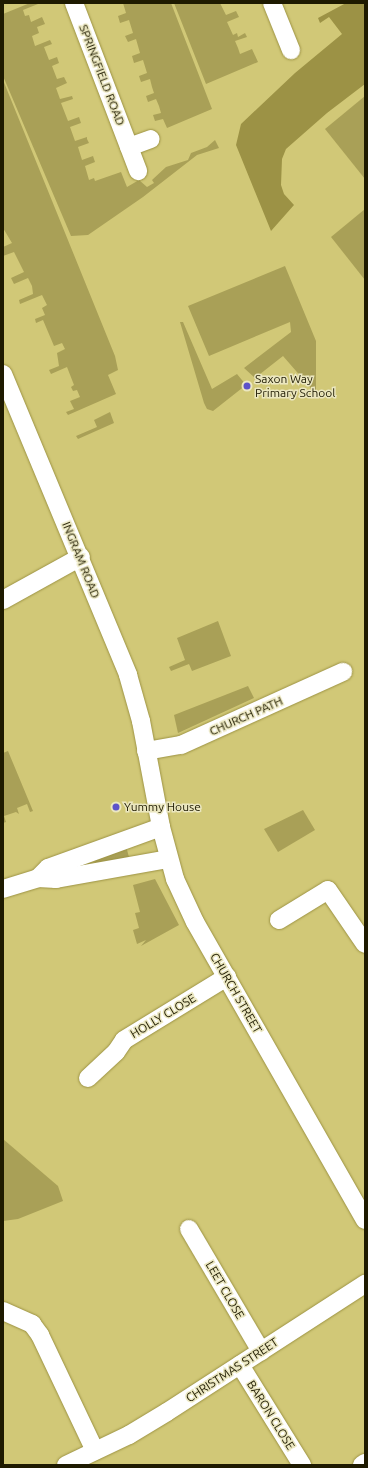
<!DOCTYPE html>
<style>
body{margin:0}
#map{position:relative;width:368px;height:1468px;overflow:hidden;background:#d1c877;font-family:Ubuntu,sans-serif}
div>[style]{position:absolute}
.green>*{inset:0;background:#a9a057}
.forest>*{inset:0;background:#9c9245}
.roads{filter:drop-shadow(0 0 1px #9d9344) drop-shadow(0 0 1px #9d9344)}
.minor>*{height:18px;margin:-9px;padding:0 9px;transform-origin:9px;border-radius:9px;background:#fff}
.dots>*{width:11px;height:11px;translate:-50% -50%;box-sizing:border-box;border:2px solid #ebe7c0;border-radius:50%}
span{translate:-50% -50%;white-space:nowrap;text-align:center;line-height:1.15;-webkit-text-stroke:3px #ebe7c0;paint-order:stroke}
.street-label{font-size:12px;color:#1e1a00}
.poi-label{font-size:12px;color:#1e1a00}
.left{translate:0 -50%;text-align:left}
.frame{position:absolute;inset:0;border:4px solid #1e1a00;pointer-events:none}
</style>
<div id="map">
<div class="green">
<i style="clip-path:polygon(30px 3px,38px 4px,23px 10px,25px 16px,29px 15px,31px 22px,42px 17px,45px 24px,37px 27px,39px 33px,32px 36px,35px 46px,50px 40px,52px 44px,44px 47px,49px 60px,57px 57px,59px 63px,52px 66px,57px 79px,64px 77px,67px 83px,56px 88px,60px 99px,72px 96px,73px 99px,61px 103px,68px 121px,79px 117px,81px 123px,70px 127px,75px 141px,87px 137px,87px 139px,89px 143px,78px 147px,82px 160px,93px 156px,95px 162px,85px 166px,89px 180px,94px 178px,95px 181px,121px 172px,127px 187px,139px 180px,147px 187px,154px 183px,152px 180px,166px 167px,188px 160px,191px 153px,207px 147px,215px 140px,219px 148px,197px 155px,143px 197px,88px 235px,71px 236px,3px 76px,3px 14px)"></i>
<i style="clip-path:polygon(123px 3px,171px 3px,212px 109px,167px 128px,163px 119px,155px 121px,153px 115px,161px 113px,159px 106px,156px 99px,148px 102px,146px 96px,154px 93px,152px 87px,150px 79px,141px 82px,139px 76px,147px 73px,143px 60px,134px 63px,132px 56px,140px 53px,136px 39px,128px 42px,125px 36px,133px 33px,129px 20px,120px 23px,118px 16px,126px 13px)"></i>
<i style="clip-path:polygon(174px 3px,220px 3px,226px 15px,236px 11px,239px 17px,227px 22px,233px 35px,237px 33px,238px 37px,245px 33px,247px 37px,235px 41px,238px 48px,240px 54px,252px 49px,258px 62px,206px 84px)"></i>
<i style="clip-path:polygon(3px 80px,115px 356px,118px 370px,108px 375px,116px 394px,68px 415px,66px 412px,74px 409px,70px 401px,80px 397px,77px 390px,73px 391px,71px 387px,74px 385px,67px 367px,51px 374px,49px 370px,59px 366px,57px 353px,65px 349px,62px 343px,54px 346px,43px 320px,36px 323px,35px 319px,45px 315px,42px 308px,47px 305px,42px 295px,20px 304px,19px 300px,33px 294px,32px 286px,28px 278px,14px 284px,11px 278px,24px 272px,14px 252px,3px 256px,3px 247px,12px 243px,3px 228px)"></i>
<i style="clip-path:polygon(365px 96px,365px 179px,325px 129px)"></i>
<i style="clip-path:polygon(365px 209px,365px 280px,331px 237px)"></i>
<i style="clip-path:polygon(285px 266px,316px 341px,316px 394px,283px 356px,255px 378px,244px 368px,291px 332px,290px 322px,209px 356px,188px 306px)"></i>
<i style="clip-path:polygon(180px 322px,183px 322px,212px 389px,237px 374px,246px 385px,213px 411px,207px 409px,204px 403px)"></i>
<i style="clip-path:polygon(110px 412px,114px 423px,78px 439px,76px 436px,97px 427px,94px 420px)"></i>
<i style="clip-path:polygon(218px 621px,231px 656px,192px 671px,189px 664px,171px 671px,169px 667px,185px 660px,177px 638px)"></i>
<i style="clip-path:polygon(248px 686px,254px 698px,178px 733px,174px 715px)"></i>
<i style="clip-path:polygon(8px 751px,33px 811px,30px 812px,27px 804px,17px 808px,19px 814px,16px 812px,4px 816px,6px 822px,3px 823px,3px 753px)"></i>
<i style="clip-path:polygon(303px 810px,315px 830px,278px 852px,264px 829px)"></i>
<i style="clip-path:polygon(126px 846px,130px 861px,96px 867px,93px 857px)"></i>
<i style="clip-path:polygon(155px 879px,179px 925px,141px 946px,146px 940px,137px 944px,133px 930px,139px 928px,135px 913px,140px 912px,133px 885px)"></i>
<i style="clip-path:polygon(3px 1139px,58px 1186px,63px 1201px,18px 1219px,3px 1221px)"></i>
</div>
<div class="forest">
<i style="clip-path:polygon(346px 3px,365px 3px,365px 84px,327px 113px,286px 149px,282px 159px,281px 185px,284px 194px,294px 205px,271px 231px,236px 145px,241px 124px,295px 73px,342px 34px,329px 17px,320px 23px,318px 18px)"></i>
</div>
<div class="roads">
<div class="minor">
<i style="left:74px;top:3px;width:180px;rotate:69.1deg"></i>
<i style="left:272px;top:3px;width:51px;rotate:68deg"></i>
<i style="left:129px;top:147px;width:23px;rotate:-20deg"></i>
<i style="left:3px;top:374px;width:326px;rotate:67.4deg"></i>
<i style="left:128px;top:675px;width:48px;rotate:74.2deg"></i>
<i style="left:141px;top:721px;width:108px;rotate:79.3deg"></i>
<i style="left:161px;top:827px;width:54px;rotate:74.9deg"></i>
<i style="left:175px;top:879px;width:47px;rotate:65.1deg"></i>
<i style="left:195px;top:922px;width:343px;rotate:60.3deg"></i>
<i style="left:3px;top:600px;width:89px;rotate:-28.9deg"></i>
<i style="left:146px;top:751px;width:36px;rotate:-10deg"></i>
<i style="left:181px;top:745px;width:178px;rotate:-24.3deg"></i>
<i style="left:38px;top:878px;width:14px;rotate:-45deg"></i>
<i style="left:48px;top:868px;width:120px;rotate:-19.9deg"></i>
<i style="left:3px;top:889px;width:37px;rotate:-17deg"></i>
<i style="left:38px;top:878px;width:18px;rotate:3deg"></i>
<i style="left:56px;top:879px;width:114px;rotate:-10.1deg"></i>
<i style="left:279px;top:920px;width:57px;rotate:-31.5deg"></i>
<i style="left:328px;top:890px;width:65px;rotate:55.6deg"></i>
<i style="left:88px;top:1078px;width:38px;rotate:-43deg"></i>
<i style="left:116px;top:1052px;width:14px;rotate:-56deg"></i>
<i style="left:124px;top:1040px;width:121px;rotate:-31.5deg"></i>
<i style="left:189px;top:1229px;width:142px;rotate:59.5deg"></i>
<i style="left:3px;top:1311px;width:32px;rotate:24deg"></i>
<i style="left:32px;top:1324px;width:14px;rotate:54deg"></i>
<i style="left:40px;top:1335px;width:128px;rotate:64.6deg"></i>
<i style="left:240px;top:1365px;width:118px;rotate:58.2deg"></i>
<i style="left:66px;top:1465px;width:70px;rotate:-25.5deg"></i>
<i style="left:129px;top:1435px;width:44px;rotate:-31.2deg"></i>
<i style="left:167px;top:1412px;width:236px;rotate:-32.9deg"></i>
<i style="left:362px;top:1465px;width:4px;rotate:-34deg"></i>
</div>
</div>
<div class="dots">
<i style="left:247px;top:386px;background:#5d52ca"></i>
<i style="left:116px;top:807px;background:#5d52ca"></i>
</div>
<div class="street-label">
<span style="left:102px;top:75px;rotate:69deg">SPRINGFIELD ROAD</span>
<span style="left:81px;top:560px;rotate:68deg">INGRAM ROAD</span>
<span style="left:246px;top:716px;rotate:-24deg">CHURCH PATH</span>
<span style="left:236px;top:993px;rotate:60deg">CHURCH STREET</span>
<span style="left:163px;top:1016px;rotate:-31deg">HOLLY CLOSE</span>
<span style="left:225px;top:1290px;rotate:60deg">LEET CLOSE</span>
<span style="left:232px;top:1370px;rotate:-33deg">CHRISTMAS STREET</span>
<span style="left:271px;top:1415px;rotate:58deg">BARON CLOSE</span>
</div>
<div class="poi-label">
<span class="left" style="left:255px;top:386px">Saxon Way<br>Primary School</span>
<span class="left" style="left:124px;top:807px">Yummy House</span>
</div>
<div class="frame"></div>
</div>
